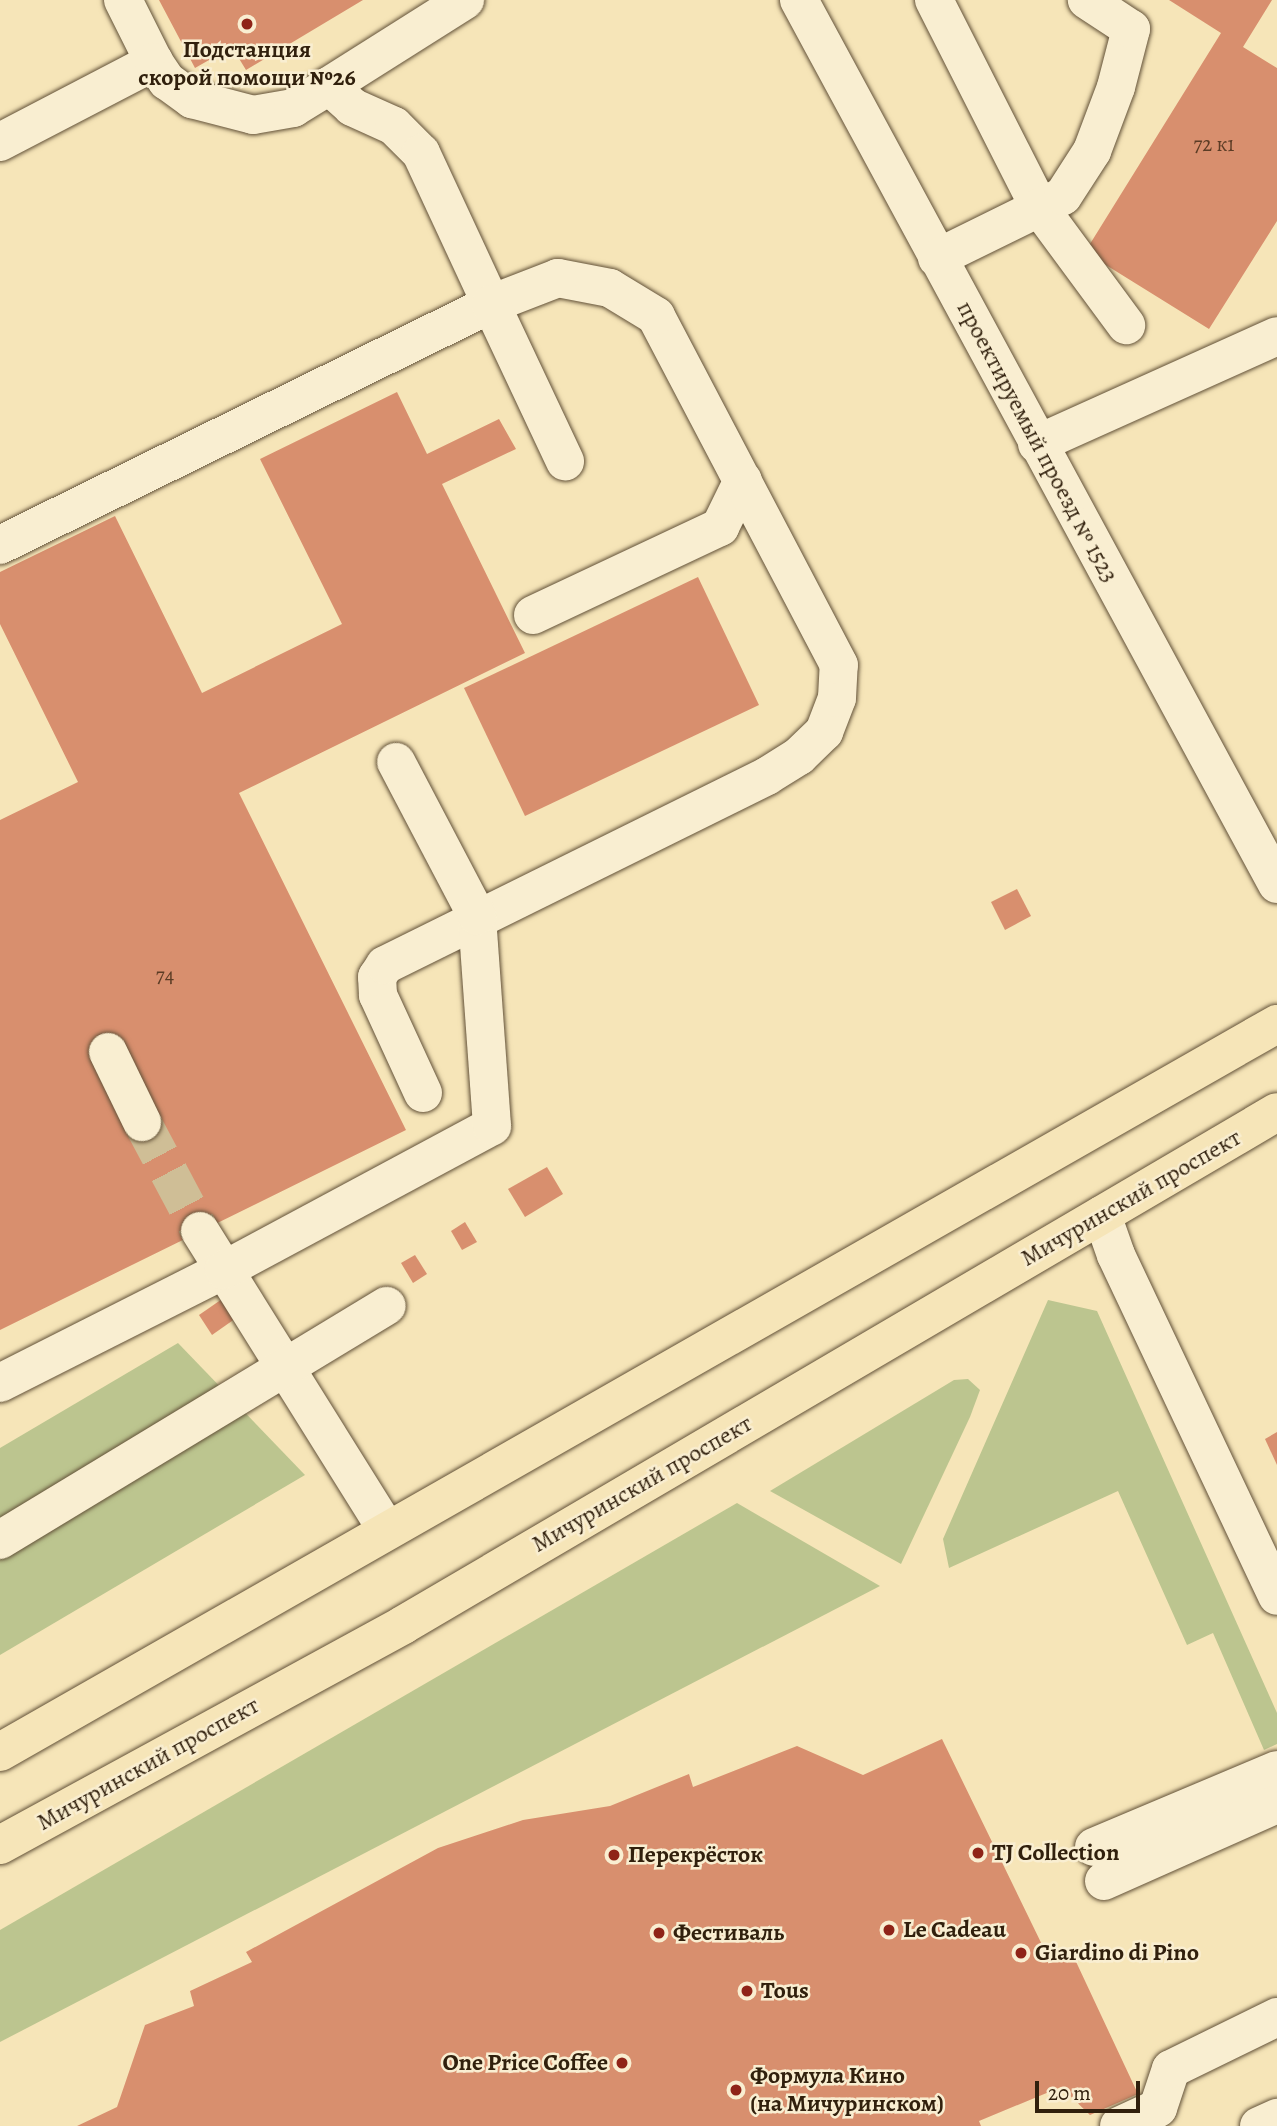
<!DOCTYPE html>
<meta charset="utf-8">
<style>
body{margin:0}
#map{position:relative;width:1277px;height:2126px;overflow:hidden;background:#f6e5b8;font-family:Alegreya,serif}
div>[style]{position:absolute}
.green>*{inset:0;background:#bcc58f}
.building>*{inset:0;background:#d88f6e}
.minor-tunnel>*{height:38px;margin-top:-19px;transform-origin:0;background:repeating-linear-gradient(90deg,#cfbe96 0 38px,transparent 0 57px)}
.roads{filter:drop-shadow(0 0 2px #625138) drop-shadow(0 0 2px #625138)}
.minor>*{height:38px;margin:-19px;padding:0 19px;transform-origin:19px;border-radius:19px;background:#f9eed1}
.major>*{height:38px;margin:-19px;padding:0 19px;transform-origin:19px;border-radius:19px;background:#f6e5b8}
.dots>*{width:19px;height:19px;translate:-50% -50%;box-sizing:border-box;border:4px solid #f9eed1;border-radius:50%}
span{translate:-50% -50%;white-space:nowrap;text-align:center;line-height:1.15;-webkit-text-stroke:5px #f9eed1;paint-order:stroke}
.number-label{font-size:21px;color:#5b3c25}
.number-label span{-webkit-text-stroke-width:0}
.poi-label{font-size:24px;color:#31200d;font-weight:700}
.left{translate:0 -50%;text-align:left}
.right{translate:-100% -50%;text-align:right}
.street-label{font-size:24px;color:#31200d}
.scale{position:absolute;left:1035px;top:2081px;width:105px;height:32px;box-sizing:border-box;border:4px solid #31200d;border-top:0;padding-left:9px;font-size:21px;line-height:24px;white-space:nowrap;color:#31200d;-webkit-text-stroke:5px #f9eed1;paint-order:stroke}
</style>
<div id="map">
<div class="green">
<i style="clip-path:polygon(1048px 1300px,1097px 1311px,1277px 1713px,1277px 1744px,1264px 1750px,1213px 1633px,1187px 1645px,1118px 1491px,949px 1568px,943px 1539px)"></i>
<i style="clip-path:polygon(178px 1343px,305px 1475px,0 1655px,0 1448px)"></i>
<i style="clip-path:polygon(968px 1379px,980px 1390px,970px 1417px,901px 1564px,770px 1491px,954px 1380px)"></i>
<i style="clip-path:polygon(737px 1503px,880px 1586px,0 2042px,0 1930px)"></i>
</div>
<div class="building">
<i style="clip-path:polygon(159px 0,363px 0,246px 70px,232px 47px,195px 68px)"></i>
<i style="clip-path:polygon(1169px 0,1272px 0,1243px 47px,1277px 68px,1277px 221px,1209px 329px,1085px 252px,1221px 33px)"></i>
<i style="clip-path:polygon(397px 392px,427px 454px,499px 419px,516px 449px,442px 484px,525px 653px,239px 793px,406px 1130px,0 1330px,0 820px,78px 782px,0 624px,0 572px,115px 516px,202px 693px,342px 624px,260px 459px)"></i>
<i style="clip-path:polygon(698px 577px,759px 705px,525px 816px,464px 688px)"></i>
<i style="clip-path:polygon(1017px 889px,1031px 916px,1005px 930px,991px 902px)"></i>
<i style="clip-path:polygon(547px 1167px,563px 1194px,525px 1217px,508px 1189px)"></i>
<i style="clip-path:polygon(465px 1222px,477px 1242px,462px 1250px,451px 1231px)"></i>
<i style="clip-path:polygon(415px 1255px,427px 1274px,413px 1283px,401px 1263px)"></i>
<i style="clip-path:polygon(225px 1297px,239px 1316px,212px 1335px,199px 1315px)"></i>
<i style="clip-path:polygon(1277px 1432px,1277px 1465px,1265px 1439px)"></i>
<i style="clip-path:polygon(942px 1739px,1049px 1959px,1071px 1951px,1138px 2094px,1090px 2115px,1061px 2087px,979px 2121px,981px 2126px,77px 2126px,117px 2107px,145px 2025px,194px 2006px,190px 1991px,252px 1962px,246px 1952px,438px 1848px,523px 1820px,610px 1806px,689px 1774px,693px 1787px,797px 1746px,863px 1775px)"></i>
</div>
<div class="minor-tunnel">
<i style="left:142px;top:1122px;width:123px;rotate:62deg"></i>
</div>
<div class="roads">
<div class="minor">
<i style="left:123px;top:0;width:69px;rotate:63.4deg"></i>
<i style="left:799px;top:0;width:1005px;rotate:61.6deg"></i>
<i style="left:934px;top:0;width:232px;rotate:63.1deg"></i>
<i style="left:1039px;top:207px;width:147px;rotate:53.6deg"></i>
<i style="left:329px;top:86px;width:161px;rotate:-32.3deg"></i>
<i style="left:0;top:142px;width:174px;rotate:-27.5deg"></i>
<i style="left:154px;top:62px;width:23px;rotate:56deg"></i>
<i style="left:167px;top:81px;width:31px;rotate:36deg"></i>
<i style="left:192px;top:99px;width:63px;rotate:14.7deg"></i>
<i style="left:253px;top:115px;width:41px;rotate:-9.9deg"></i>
<i style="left:293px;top:108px;width:42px;rotate:-31.4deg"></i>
<i style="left:329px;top:86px;width:31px;rotate:42deg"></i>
<i style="left:352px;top:107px;width:46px;rotate:24.3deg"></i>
<i style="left:394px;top:126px;width:38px;rotate:45deg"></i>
<i style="left:421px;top:153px;width:166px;rotate:65.1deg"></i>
<i style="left:491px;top:304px;width:547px;rotate:153.86deg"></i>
<i style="left:937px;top:258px;width:140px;rotate:-26.2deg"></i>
<i style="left:1063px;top:196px;width:54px;rotate:-57.2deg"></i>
<i style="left:1092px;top:151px;width:68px;rotate:-69.4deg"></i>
<i style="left:1116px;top:87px;width:60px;rotate:-75.5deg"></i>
<i style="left:1131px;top:29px;width:53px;rotate:-146.6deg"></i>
<i style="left:1037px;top:444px;width:263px;rotate:-24.2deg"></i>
<i style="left:533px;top:615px;width:207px;rotate:-25.2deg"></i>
<i style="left:720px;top:527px;width:52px;rotate:-63.9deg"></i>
<i style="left:108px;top:1052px;width:78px;rotate:64.1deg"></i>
<i style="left:423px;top:1093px;width:108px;rotate:-114.7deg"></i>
<i style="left:378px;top:995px;width:18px;rotate:-93deg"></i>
<i style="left:377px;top:977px;width:14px;rotate:-56deg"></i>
<i style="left:385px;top:965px;width:426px;rotate:-26.3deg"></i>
<i style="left:767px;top:776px;width:38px;rotate:-32deg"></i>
<i style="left:799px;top:756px;width:35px;rotate:-44deg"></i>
<i style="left:824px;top:732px;width:36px;rotate:-69deg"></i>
<i style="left:837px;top:698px;width:33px;rotate:-87deg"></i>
<i style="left:839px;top:665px;width:394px;rotate:-117.7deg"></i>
<i style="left:656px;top:316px;width:54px;rotate:-148.7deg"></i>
<i style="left:610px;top:288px;width:53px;rotate:-169.1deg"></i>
<i style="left:558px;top:278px;width:72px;rotate:158.8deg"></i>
<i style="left:491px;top:304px;width:174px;rotate:64.8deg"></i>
<i style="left:1102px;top:1215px;width:42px;rotate:70.7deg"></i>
<i style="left:1116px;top:1255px;width:377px;rotate:64.7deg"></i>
<i style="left:200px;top:1231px;width:353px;rotate:58deg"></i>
<i style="left:0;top:1383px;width:251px;rotate:-26.8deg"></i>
<i style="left:224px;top:1270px;width:304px;rotate:-28.2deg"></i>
<i style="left:492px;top:1126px;width:211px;rotate:-94.1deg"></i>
<i style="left:477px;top:916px;width:174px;rotate:-117.7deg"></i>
<i style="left:0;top:1540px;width:452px;rotate:-31.2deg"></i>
<i style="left:1094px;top:1847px;width:199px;rotate:-22.8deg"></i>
<i style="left:1104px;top:1881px;width:189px;rotate:-24deg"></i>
<i style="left:1119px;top:2126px;width:43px;rotate:-24.8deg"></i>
<i style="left:1158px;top:2108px;width:41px;rotate:-71.6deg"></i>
<i style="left:1171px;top:2069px;width:118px;rotate:-26.1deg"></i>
<i style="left:1259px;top:2126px;width:20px;rotate:-24deg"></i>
</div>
<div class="major">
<i style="left:0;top:1752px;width:1470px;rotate:-29.69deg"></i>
<i style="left:0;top:1845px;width:459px;rotate:-28.6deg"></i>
<i style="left:403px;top:1625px;width:1013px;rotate:-30.41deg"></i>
</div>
</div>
<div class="dots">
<i style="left:247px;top:24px;background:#8f2418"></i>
<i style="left:978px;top:1853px;background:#8f2418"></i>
<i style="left:614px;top:1855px;background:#8f2418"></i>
<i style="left:889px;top:1930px;background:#8f2418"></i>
<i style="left:659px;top:1933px;background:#8f2418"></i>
<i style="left:1021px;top:1953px;background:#8f2418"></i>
<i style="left:747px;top:1991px;background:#8f2418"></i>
<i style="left:622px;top:2063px;background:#8f2418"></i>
<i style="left:736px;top:2090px;background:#8f2418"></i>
</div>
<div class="number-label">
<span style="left:1214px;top:144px">72 к1</span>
<span style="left:165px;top:975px">74</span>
</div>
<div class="poi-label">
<span style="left:247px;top:64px">Подстанция<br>скорой помощи №26</span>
<span class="left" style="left:992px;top:1853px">TJ Collection</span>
<span class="left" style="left:628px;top:1855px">Перекрёсток</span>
<span class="left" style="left:903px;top:1930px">Le Cadeau</span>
<span class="left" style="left:673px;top:1933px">Фестиваль</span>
<span class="left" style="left:1035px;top:1953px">Giardino di Pino</span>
<span class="left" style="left:761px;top:1991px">Tous</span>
<span class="right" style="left:608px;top:2063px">One Price Coffee</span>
<span class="left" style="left:750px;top:2090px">Формула Кино<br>(на Мичуринском)</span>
</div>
<div class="street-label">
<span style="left:1037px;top:442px;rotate:62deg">проектируемый проезд № 1523</span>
<span style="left:1131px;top:1198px;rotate:-30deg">Мичуринский проспект</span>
<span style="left:642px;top:1484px;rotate:-30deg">Мичуринский проспект</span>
<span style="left:148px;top:1764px;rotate:-29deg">Мичуринский проспект</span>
</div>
<div class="scale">20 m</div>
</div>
